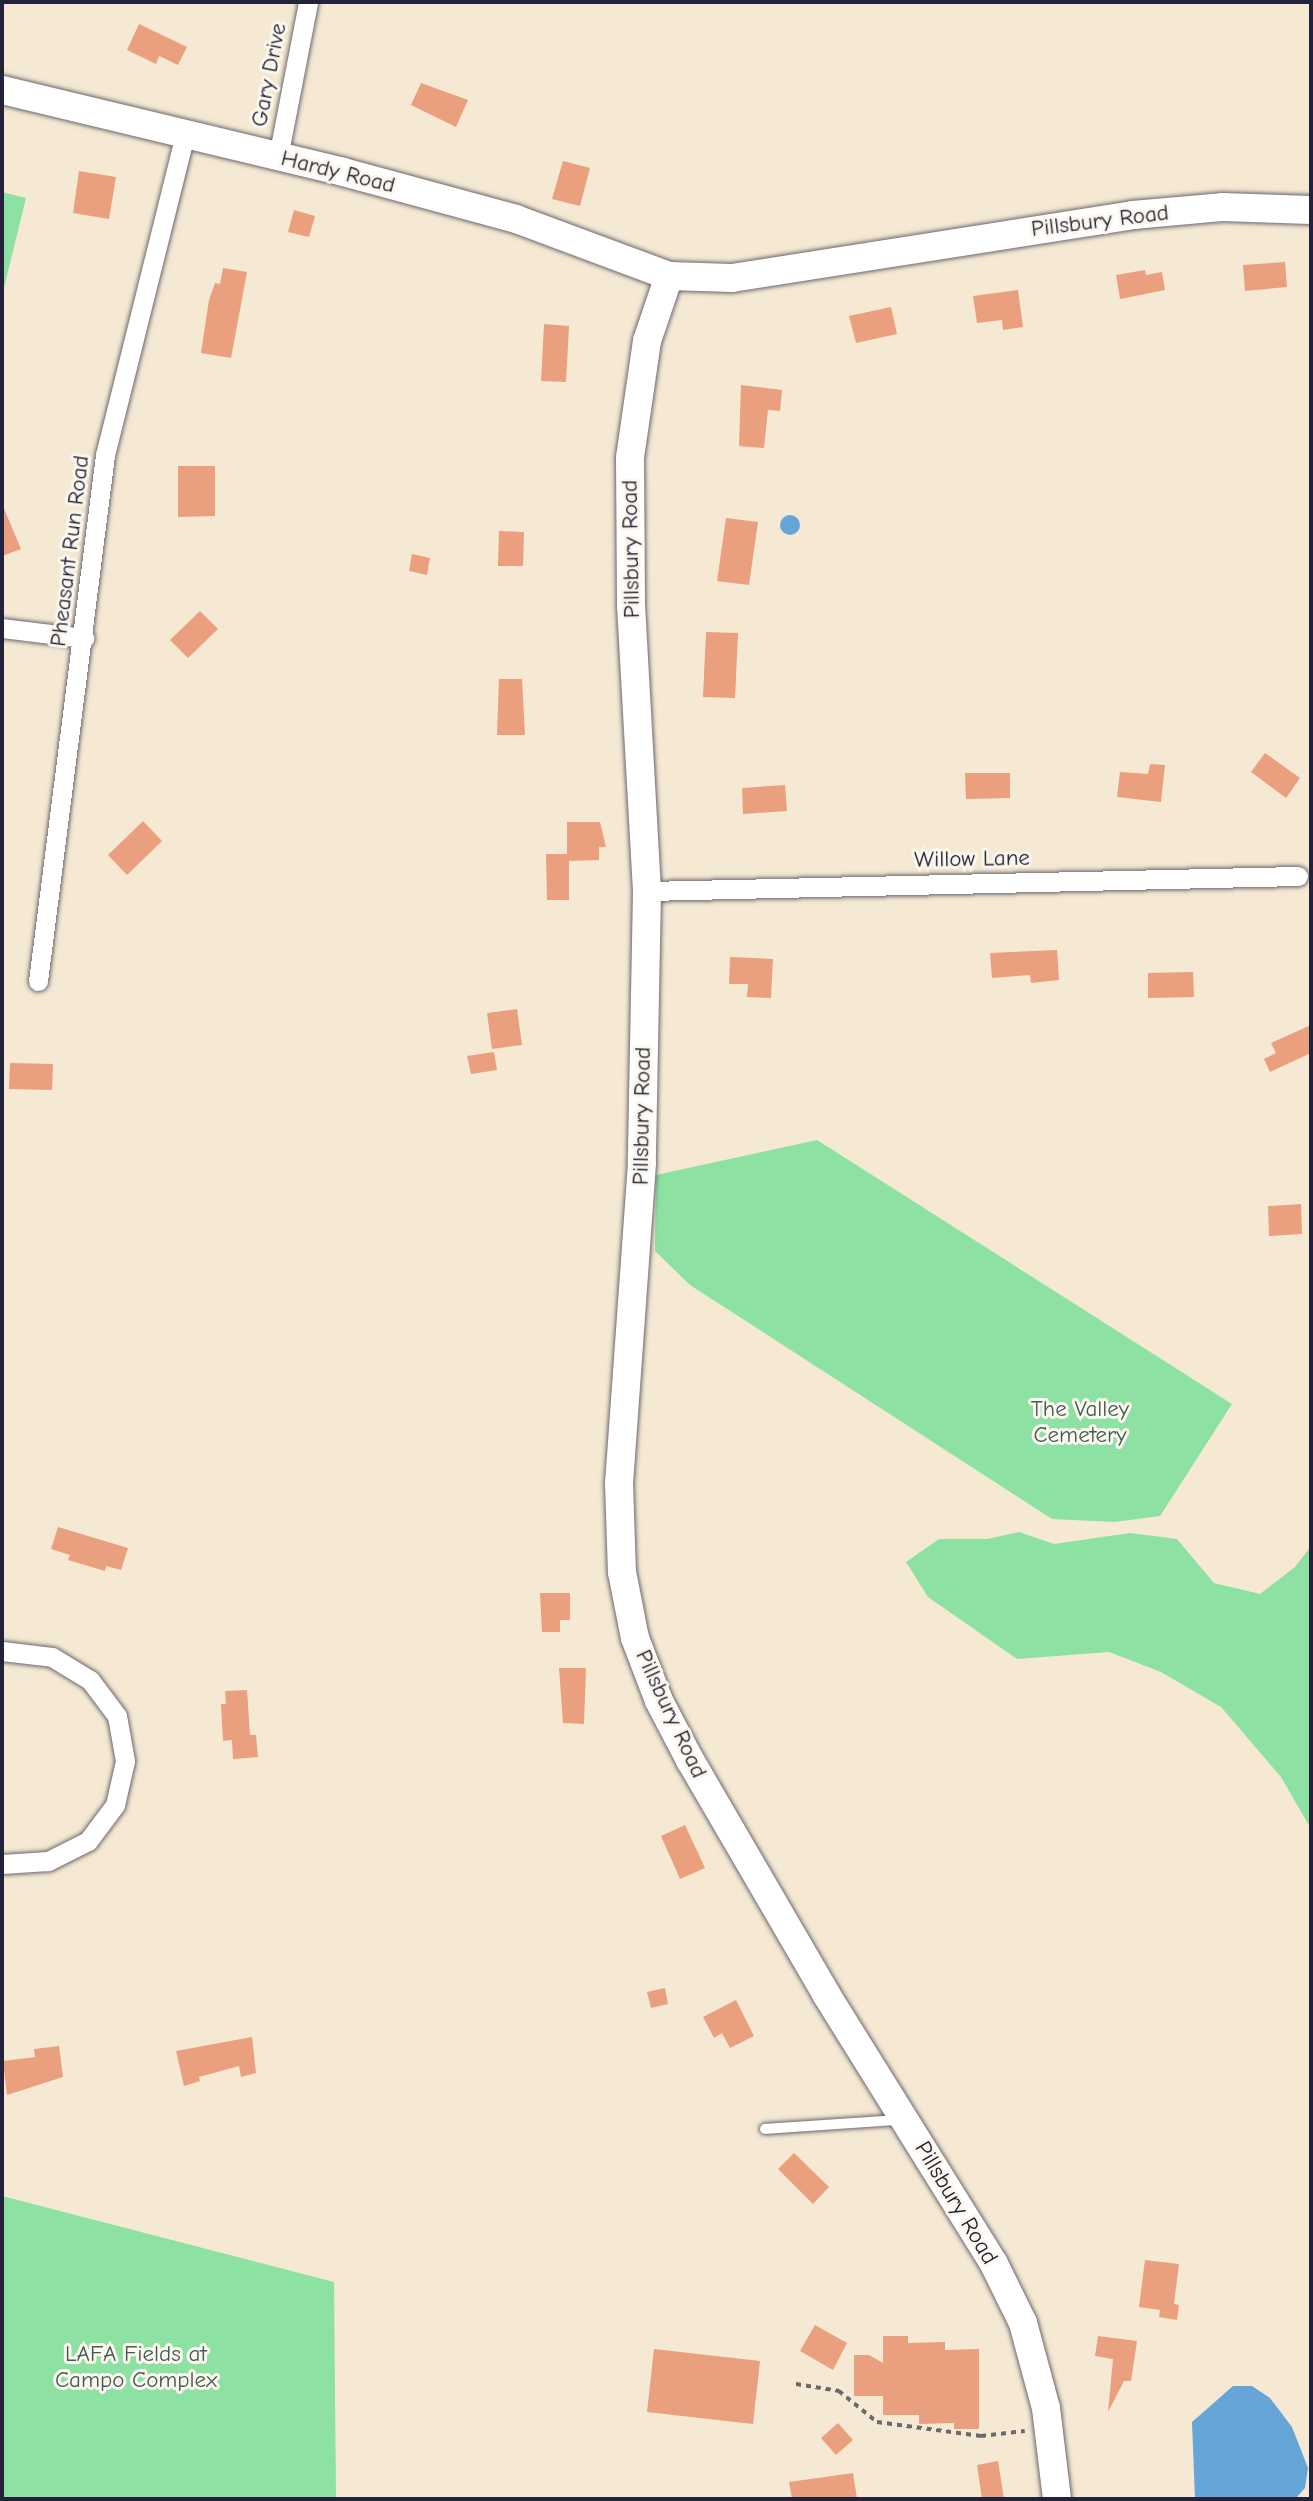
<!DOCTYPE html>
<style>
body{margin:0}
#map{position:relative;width:1313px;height:2501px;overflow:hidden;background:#f5e9d3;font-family:"Comic Neue",sans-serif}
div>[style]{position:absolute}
.green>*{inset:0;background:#8de1a3}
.water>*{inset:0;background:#66a5d8}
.round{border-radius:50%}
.building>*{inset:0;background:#ea9f7e}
.path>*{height:3.5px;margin-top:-1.75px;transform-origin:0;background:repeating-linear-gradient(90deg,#6c6870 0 5px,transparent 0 10px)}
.roads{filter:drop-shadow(0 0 2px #6c6870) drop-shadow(0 0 2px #6c6870)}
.lane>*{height:10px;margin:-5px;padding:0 5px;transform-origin:5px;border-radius:5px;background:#fff}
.street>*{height:19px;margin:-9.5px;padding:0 9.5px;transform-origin:9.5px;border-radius:9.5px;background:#fff}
.secondary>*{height:28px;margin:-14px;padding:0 14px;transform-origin:14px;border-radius:14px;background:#fff}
span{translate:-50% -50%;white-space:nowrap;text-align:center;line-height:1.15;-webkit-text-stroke:6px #fbf7ec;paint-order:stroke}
.street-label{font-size:23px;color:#22223b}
.park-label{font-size:23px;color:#425b5a}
.frame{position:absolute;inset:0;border:4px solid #22223b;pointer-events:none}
</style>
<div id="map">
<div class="green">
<i style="clip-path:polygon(2px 192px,26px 198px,2px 296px)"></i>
<i style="clip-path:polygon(817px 1140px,1232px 1404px,1160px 1516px,1114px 1522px,1052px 1519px,690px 1285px,655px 1251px,656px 1175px)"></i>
<i style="clip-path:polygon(1019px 1532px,1054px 1544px,1130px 1533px,1177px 1539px,1214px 1583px,1260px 1594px,1295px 1567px,1311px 1546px,1311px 1829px,1281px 1777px,1221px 1707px,1161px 1672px,1109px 1652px,1017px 1659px,928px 1597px,906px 1562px,939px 1539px,987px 1539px)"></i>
<i style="clip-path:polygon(2px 2196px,334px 2282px,336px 2499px,2px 2499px)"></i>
</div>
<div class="water">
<i class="round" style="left:780px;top:515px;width:20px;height:20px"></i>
<i style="clip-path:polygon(1233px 2386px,1252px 2386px,1270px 2398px,1292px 2427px,1308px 2468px,1305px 2488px,1295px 2499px,1195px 2499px,1192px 2422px)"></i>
</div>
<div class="building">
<i style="clip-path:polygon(139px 24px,187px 47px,178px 65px,159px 56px,156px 64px,127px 50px)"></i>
<i style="clip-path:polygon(421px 83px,468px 100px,456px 127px,411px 105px)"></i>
<i style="clip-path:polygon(563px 161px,590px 168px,580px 206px,552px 199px)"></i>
<i style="clip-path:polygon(79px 171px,116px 177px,109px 219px,73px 213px)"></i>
<i style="clip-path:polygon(294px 210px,315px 216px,309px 237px,288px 232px)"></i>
<i style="clip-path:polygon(1285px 262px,1287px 287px,1245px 291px,1243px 265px)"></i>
<i style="clip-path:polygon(223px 268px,247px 272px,231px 358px,201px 353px,209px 300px,215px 283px,220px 284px)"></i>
<i style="clip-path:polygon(1145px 270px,1146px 275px,1162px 272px,1165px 290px,1120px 299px,1116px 275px)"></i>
<i style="clip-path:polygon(1018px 290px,1023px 327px,1003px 330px,1002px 320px,977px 323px,973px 296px)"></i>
<i style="clip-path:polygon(891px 307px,897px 334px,856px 343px,849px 316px)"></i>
<i style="clip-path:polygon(544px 324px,569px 326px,566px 382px,541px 381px)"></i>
<i style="clip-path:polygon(741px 385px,782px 390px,780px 411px,768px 410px,764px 448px,739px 446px)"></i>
<i style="clip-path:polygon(178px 466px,215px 466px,215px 516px,178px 517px)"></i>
<i style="clip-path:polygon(2px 504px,21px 549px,2px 556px)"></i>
<i style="clip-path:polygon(726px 518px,758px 522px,749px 585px,717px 581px)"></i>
<i style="clip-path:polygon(499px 531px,524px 532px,523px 566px,498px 566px)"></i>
<i style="clip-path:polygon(412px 554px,430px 558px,427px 575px,409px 571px)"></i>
<i style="clip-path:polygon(200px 611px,218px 629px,188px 658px,170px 640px)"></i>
<i style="clip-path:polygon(706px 632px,738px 633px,735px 698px,703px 697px)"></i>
<i style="clip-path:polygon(499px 679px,522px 679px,525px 735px,497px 735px)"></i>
<i style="clip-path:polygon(1265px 753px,1300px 778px,1286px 798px,1251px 772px)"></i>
<i style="clip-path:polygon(1150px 764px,1165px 765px,1161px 802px,1117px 797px,1120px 772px,1148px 774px)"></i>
<i style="clip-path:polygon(965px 773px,1010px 773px,1010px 798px,966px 799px)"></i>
<i style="clip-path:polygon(785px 785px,787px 811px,743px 814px,742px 788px)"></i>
<i style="clip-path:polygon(143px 821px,162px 841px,127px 875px,108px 855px)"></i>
<i style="clip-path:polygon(567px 822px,600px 822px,606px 847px,599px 847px,599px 860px,569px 861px,569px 900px,547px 900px,546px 854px,567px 854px)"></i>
<i style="clip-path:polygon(1057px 950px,1059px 980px,1031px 983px,1030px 975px,992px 978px,990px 953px)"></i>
<i style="clip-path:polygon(730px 957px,773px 959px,771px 998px,747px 997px,748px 984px,729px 984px)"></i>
<i style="clip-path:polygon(1193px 972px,1194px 997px,1148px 998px,1148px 973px)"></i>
<i style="clip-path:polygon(517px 1009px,522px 1045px,492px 1049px,487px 1013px)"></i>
<i style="clip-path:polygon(1311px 1025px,1311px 1053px,1270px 1072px,1264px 1059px,1276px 1053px,1271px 1043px)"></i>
<i style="clip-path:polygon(494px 1052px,497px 1070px,471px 1074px,467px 1056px)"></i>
<i style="clip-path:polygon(10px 1063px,53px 1064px,52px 1090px,9px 1089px)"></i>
<i style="clip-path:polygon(1301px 1204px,1302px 1234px,1269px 1236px,1268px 1206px)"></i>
<i style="clip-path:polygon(58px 1527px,128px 1548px,121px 1570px,106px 1566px,105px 1571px,68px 1560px,70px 1555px,51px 1549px)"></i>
<i style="clip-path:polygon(540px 1593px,570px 1593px,570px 1620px,560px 1620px,560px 1632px,542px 1632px)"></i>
<i style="clip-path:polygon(559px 1668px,586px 1668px,584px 1724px,563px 1723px)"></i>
<i style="clip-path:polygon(247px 1690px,250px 1735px,256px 1735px,258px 1757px,233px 1759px,232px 1740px,223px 1741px,221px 1704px,226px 1704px,225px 1691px)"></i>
<i style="clip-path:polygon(685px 1825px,705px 1868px,680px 1879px,661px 1836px)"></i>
<i style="clip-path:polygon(665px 1988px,668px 2004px,651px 2008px,647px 1992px)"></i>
<i style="clip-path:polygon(736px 2000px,754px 2036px,730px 2048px,722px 2033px,714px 2038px,703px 2017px)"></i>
<i style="clip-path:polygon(252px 2037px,256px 2073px,241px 2077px,239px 2066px,199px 2077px,200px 2081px,184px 2086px,176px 2051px)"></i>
<i style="clip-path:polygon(59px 2046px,63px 2077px,7px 2095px,3px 2061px,35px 2057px,34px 2049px)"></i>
<i style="clip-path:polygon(794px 2153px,829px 2187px,813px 2204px,778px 2169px)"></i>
<i style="clip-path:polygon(1145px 2260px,1179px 2264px,1174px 2304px,1179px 2305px,1177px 2320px,1159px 2317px,1160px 2310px,1139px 2307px)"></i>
<i style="clip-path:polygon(815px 2325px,847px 2343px,833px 2370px,800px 2351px)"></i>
<i style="clip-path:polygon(883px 2336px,908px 2336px,908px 2343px,945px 2342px,945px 2350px,979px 2349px,979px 2429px,954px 2429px,954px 2423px,919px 2424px,919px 2415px,883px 2415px,883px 2396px,854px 2396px,854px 2355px,869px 2355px,883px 2363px)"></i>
<i style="clip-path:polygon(1098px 2336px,1137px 2341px,1131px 2381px,1124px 2381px,1108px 2412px,1113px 2359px,1095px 2356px)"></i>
<i style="clip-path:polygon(654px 2349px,760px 2361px,753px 2424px,647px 2412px)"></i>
<i style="clip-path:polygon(838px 2423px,853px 2440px,836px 2455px,821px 2438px)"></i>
<i style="clip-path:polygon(998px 2461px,1004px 2499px,982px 2499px,977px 2465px)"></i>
<i style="clip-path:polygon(853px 2473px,857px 2499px,792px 2499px,789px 2482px)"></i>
</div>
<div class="path">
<i style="left:796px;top:2384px;width:44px;rotate:9.2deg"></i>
<i style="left:839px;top:2391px;width:49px;rotate:39.2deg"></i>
<i style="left:877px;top:2422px;width:105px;rotate:7.7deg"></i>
<i style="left:981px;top:2436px;width:44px;rotate:-6.5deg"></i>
</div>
<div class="roads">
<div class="lane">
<i style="left:765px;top:2129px;width:133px;rotate:-3.9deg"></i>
</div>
<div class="street">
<i style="left:278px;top:157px;width:158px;rotate:-79deg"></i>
<i style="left:2px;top:628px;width:83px;rotate:7deg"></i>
<i style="left:647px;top:891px;width:651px;rotate:-1.32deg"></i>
<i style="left:38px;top:981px;width:530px;rotate:-82.74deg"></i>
<i style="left:105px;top:455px;width:331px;rotate:-76deg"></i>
<i style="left:2px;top:1651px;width:50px;rotate:6.8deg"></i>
<i style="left:52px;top:1657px;width:44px;rotate:31.2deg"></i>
<i style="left:90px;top:1680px;width:45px;rotate:53.1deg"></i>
<i style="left:117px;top:1716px;width:46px;rotate:79.9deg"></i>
<i style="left:125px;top:1761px;width:45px;rotate:102.8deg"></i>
<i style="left:115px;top:1805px;width:45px;rotate:126.9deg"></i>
<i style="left:88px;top:1841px;width:45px;rotate:153.4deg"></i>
<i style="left:48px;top:1861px;width:46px;rotate:176.3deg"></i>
</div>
<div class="secondary">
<i style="left:2px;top:90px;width:351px;rotate:13.5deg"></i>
<i style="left:343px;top:172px;width:179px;rotate:15.2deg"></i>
<i style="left:516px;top:219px;width:163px;rotate:20.4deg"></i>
<i style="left:669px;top:276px;width:63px;rotate:1.8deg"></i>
<i style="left:732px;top:278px;width:406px;rotate:-8.9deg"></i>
<i style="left:1133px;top:215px;width:89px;rotate:-5.1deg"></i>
<i style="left:1222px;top:207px;width:89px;rotate:1.9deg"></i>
<i style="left:669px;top:276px;width:69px;rotate:108.7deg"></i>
<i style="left:647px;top:341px;width:118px;rotate:98.3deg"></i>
<i style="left:630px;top:458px;width:147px;rotate:89.6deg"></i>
<i style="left:631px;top:605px;width:286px;rotate:86.8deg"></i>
<i style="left:647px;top:891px;width:272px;rotate:91.1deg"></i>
<i style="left:642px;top:1163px;width:321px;rotate:94.1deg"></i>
<i style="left:619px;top:1483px;width:89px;rotate:88.1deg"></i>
<i style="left:622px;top:1572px;width:67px;rotate:78.9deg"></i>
<i style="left:635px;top:1638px;width:67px;rotate:69.1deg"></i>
<i style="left:659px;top:1701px;width:67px;rotate:62.3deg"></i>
<i style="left:690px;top:1760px;width:271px;rotate:59.8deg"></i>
<i style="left:826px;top:1994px;width:316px;rotate:58.1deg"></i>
<i style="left:993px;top:2262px;width:68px;rotate:63.8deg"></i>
<i style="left:1023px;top:2323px;width:88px;rotate:74.9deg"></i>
<i style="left:1046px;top:2408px;width:92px;rotate:83.1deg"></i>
</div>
</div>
<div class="street-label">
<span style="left:269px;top:75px;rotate:-79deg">Gary Drive</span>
<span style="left:338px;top:172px;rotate:14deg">Hardy Road</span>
<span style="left:1100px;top:221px;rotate:-7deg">Pillsbury Road</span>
<span style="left:631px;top:549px;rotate:-91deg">Pillsbury Road</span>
<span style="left:70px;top:551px;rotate:-83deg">Pheasant Run Road</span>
<span style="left:972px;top:859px;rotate:-1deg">Willow Lane</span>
<span style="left:642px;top:1116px;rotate:-89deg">Pillsbury Road</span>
<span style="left:671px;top:1714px;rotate:65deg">Pillsbury Road</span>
<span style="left:956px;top:2203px;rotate:59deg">Pillsbury Road</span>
</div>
<div class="park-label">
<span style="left:1080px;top:1422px">The Valley<br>Cemetery</span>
<span style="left:136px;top:2367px">LAFA Fields at<br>Campo Complex</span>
</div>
<div class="frame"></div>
</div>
